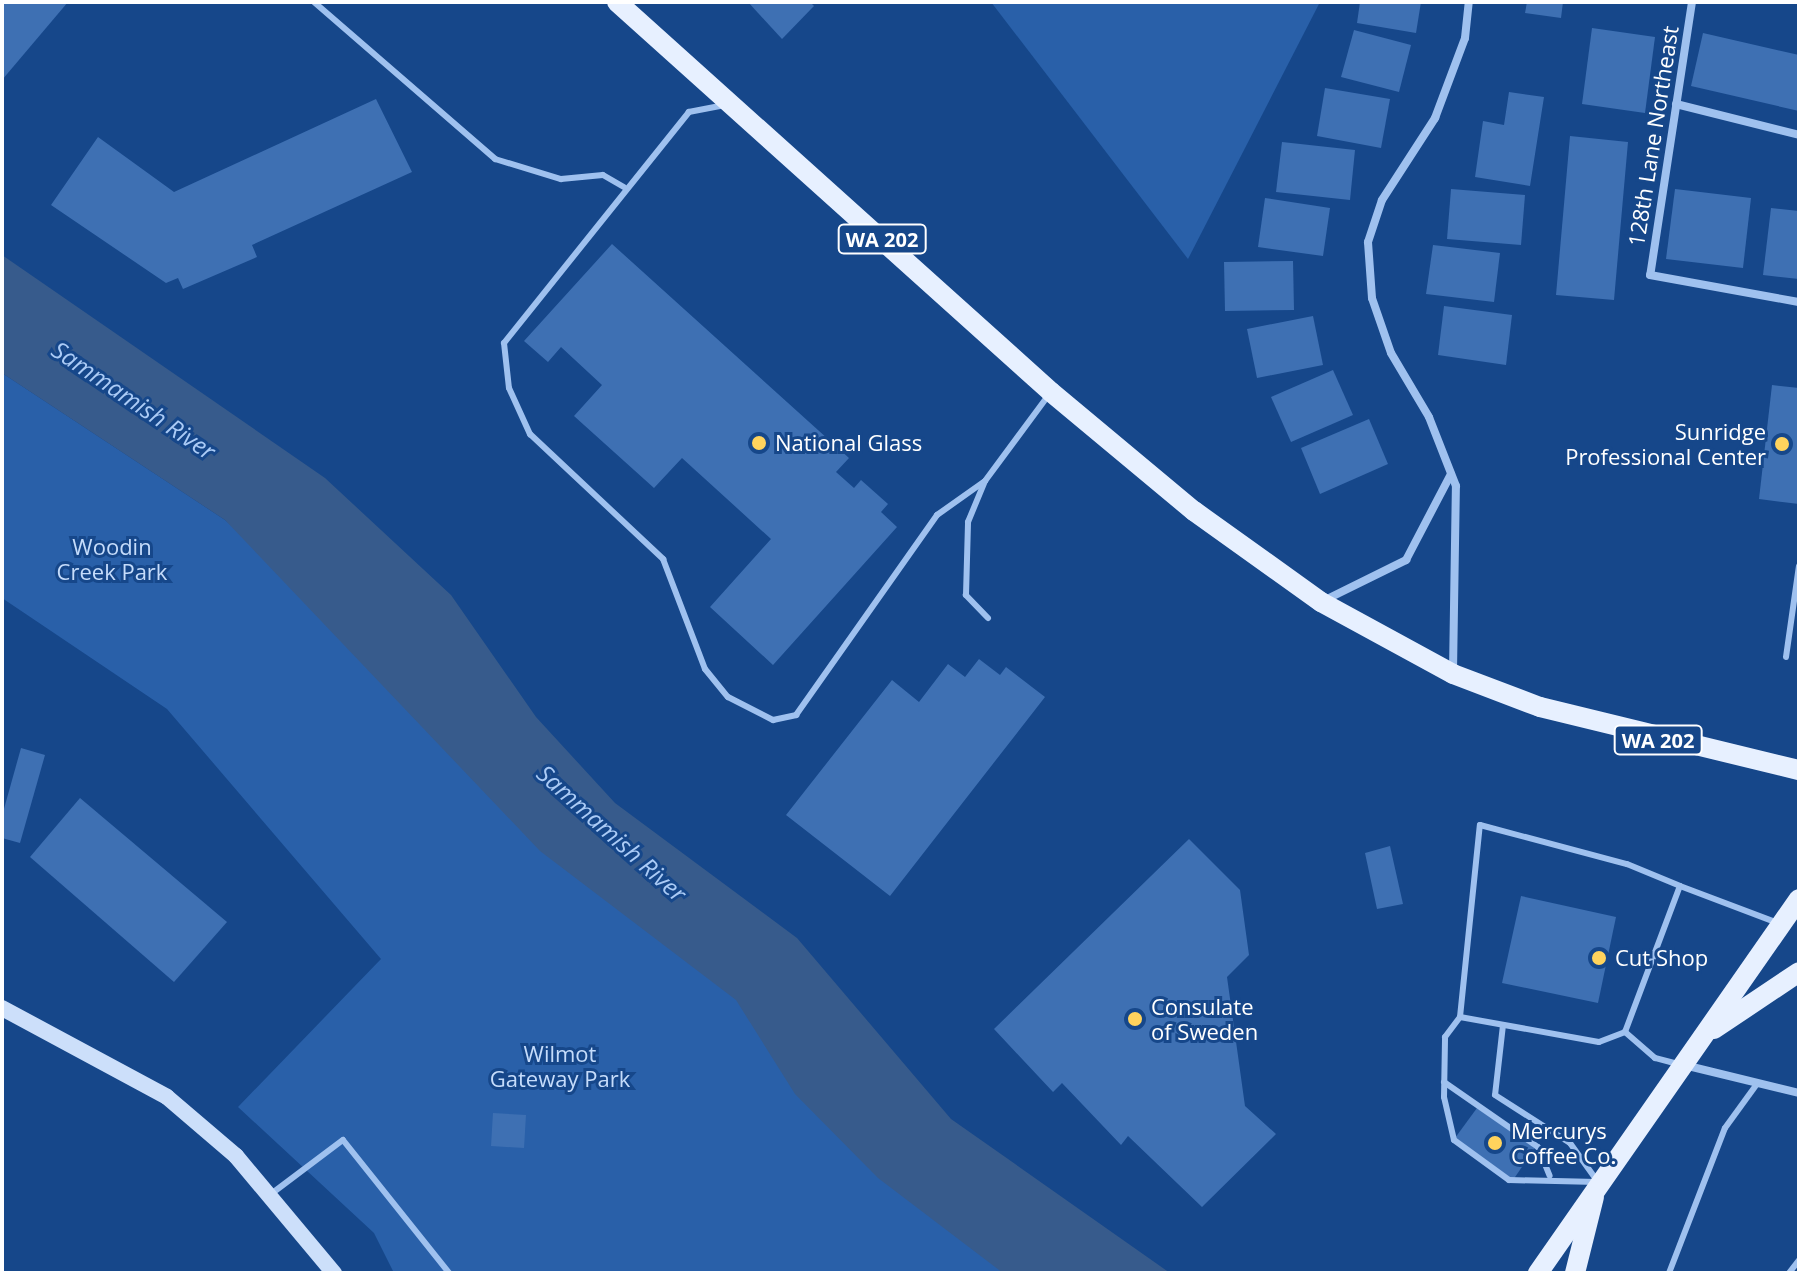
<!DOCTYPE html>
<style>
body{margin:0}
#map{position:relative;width:1801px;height:1275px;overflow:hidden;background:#16478a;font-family:"Open Sans",sans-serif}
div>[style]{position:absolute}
.green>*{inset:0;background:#2960a9}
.water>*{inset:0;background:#375b8c}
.building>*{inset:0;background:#3e70b3}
.lane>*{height:6px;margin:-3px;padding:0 3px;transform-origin:3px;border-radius:3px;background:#9fc1ef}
.street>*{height:8px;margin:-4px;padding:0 4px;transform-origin:4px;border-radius:4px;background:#9fc1ef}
.secondary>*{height:16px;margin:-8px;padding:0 8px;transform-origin:8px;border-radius:8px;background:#ccdffa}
.primary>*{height:20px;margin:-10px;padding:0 10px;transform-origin:10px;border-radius:10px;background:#e7f0ff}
.dots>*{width:22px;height:22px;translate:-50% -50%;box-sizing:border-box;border:4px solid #16478a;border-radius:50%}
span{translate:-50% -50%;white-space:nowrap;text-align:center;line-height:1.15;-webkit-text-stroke:6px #16478a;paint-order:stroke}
.shield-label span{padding:2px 6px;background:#16478a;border:2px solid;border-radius:6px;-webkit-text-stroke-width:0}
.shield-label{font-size:20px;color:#fff;font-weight:700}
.street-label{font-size:22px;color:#fff}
.poi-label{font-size:22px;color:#fff}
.right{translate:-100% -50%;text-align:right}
.left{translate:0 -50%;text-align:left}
.park-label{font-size:22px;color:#c5dcfb}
.water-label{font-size:24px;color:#abcbf6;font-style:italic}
.frame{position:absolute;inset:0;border:4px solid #fff;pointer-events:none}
</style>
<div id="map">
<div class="green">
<i style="clip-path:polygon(991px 2px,1320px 2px,1188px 259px)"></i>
<i style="clip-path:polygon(2px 373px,225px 520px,1106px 1273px,394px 1273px,374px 1233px,238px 1107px,381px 959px,167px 709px,2px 598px)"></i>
</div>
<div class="water">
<i style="clip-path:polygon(2px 255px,325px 478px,451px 595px,536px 717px,615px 803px,797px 938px,951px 1119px,1170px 1273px,1003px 1273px,878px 1178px,795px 1094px,736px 1000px,540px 851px,225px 520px,2px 373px)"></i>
</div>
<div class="building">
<i style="clip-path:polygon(2px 2px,68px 2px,2px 80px)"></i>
<i style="clip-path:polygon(748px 2px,810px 2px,814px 6px,782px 39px)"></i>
<i style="clip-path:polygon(1360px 2px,1421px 2px,1416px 33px,1357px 23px)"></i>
<i style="clip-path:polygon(1527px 2px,1563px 2px,1561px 18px,1525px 13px)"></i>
<i style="clip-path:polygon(1592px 28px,1655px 37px,1645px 113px,1582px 104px)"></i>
<i style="clip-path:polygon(1354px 30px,1411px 45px,1399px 92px,1341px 77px)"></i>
<i style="clip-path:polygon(1703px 33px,1799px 55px,1799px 111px,1691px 86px)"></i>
<i style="clip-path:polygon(1325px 88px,1390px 99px,1381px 148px,1317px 136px)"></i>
<i style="clip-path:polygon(1509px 92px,1544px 97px,1530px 186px,1475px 177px,1483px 121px,1504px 125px)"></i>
<i style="clip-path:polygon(376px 99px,412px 172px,252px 245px,257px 257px,183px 289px,178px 278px,166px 283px,51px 205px,98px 137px,174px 192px)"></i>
<i style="clip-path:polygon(1570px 136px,1628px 142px,1614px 300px,1556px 295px)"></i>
<i style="clip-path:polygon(1282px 142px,1355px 150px,1350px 200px,1276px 192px)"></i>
<i style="clip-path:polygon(1451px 189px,1525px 195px,1521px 245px,1447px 239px)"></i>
<i style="clip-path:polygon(1675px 189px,1751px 198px,1743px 268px,1666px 259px)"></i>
<i style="clip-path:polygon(1265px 198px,1330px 208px,1323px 256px,1258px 247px)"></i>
<i style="clip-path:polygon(1771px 208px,1799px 211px,1799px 279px,1763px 275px)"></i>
<i style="clip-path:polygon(612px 244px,849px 458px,836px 472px,854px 488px,861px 480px,888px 504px,881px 512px,897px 527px,773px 665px,710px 607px,771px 539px,682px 458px,654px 488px,574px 416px,602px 385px,561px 347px,548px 362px,524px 341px)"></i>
<i style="clip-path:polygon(1433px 245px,1500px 253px,1494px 302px,1426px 294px)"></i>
<i style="clip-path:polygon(1293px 261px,1294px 310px,1225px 311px,1224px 262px)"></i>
<i style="clip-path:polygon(1444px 306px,1512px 315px,1506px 365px,1438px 355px)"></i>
<i style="clip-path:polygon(1313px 316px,1323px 365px,1257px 378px,1247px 329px)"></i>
<i style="clip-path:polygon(1333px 370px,1353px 415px,1291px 442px,1271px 397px)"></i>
<i style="clip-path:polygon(1772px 385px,1799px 388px,1799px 504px,1759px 499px)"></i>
<i style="clip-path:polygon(1369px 419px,1388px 464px,1320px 494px,1301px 448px)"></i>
<i style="clip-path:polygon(979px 659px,1000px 675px,1006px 667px,1045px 697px,890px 896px,786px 815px,892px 680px,919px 702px,948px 664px,965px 677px)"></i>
<i style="clip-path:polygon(21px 748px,45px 755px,20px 843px,2px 838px,2px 816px)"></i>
<i style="clip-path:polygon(80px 798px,227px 922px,174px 982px,30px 857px)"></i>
<i style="clip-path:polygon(1189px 839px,1240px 890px,1249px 955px,1227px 977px,1245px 1106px,1276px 1134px,1202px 1207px,1128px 1136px,1121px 1145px,1062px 1083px,1053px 1092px,994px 1029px)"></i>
<i style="clip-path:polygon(1390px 846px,1403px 904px,1377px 909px,1365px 853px)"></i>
<i style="clip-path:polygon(1521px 896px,1616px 917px,1598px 1003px,1502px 983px)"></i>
<i style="clip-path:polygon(1477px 1108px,1535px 1148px,1513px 1180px,1455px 1138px)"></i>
<i style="clip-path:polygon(493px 1113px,526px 1115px,524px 1148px,491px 1146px)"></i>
</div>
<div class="lane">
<i style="left:314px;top:2px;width:240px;rotate:40.9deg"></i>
<i style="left:495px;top:159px;width:69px;rotate:16.9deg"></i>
<i style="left:561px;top:179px;width:42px;rotate:-5.4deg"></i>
<i style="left:603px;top:175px;width:24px;rotate:30deg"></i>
<i style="left:725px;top:105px;width:37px;rotate:169deg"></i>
<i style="left:689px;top:112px;width:296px;rotate:128.7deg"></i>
<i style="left:504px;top:343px;width:45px;rotate:83.7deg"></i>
<i style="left:509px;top:388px;width:51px;rotate:65.5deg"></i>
<i style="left:530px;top:434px;width:183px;rotate:43.2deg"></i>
<i style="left:663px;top:559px;width:118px;rotate:69.1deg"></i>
<i style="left:705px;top:669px;width:36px;rotate:51deg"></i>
<i style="left:728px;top:697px;width:51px;rotate:27.1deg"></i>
<i style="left:773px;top:720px;width:24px;rotate:-12deg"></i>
<i style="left:796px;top:715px;width:245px;rotate:-54.8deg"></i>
<i style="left:937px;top:515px;width:59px;rotate:-35.3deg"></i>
<i style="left:988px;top:618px;width:32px;rotate:-134deg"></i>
<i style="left:966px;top:595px;width:73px;rotate:-88.4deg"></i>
<i style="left:968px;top:522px;width:44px;rotate:-67.5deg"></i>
<i style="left:985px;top:481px;width:106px;rotate:-53.5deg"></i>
<i style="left:1786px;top:657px;width:92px;rotate:-81.9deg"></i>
<i style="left:1460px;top:1017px;width:193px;rotate:-84.1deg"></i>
<i style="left:1480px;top:825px;width:152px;rotate:14.9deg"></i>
<i style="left:1627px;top:864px;width:57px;rotate:22.5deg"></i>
<i style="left:1503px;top:1025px;width:70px;rotate:96.5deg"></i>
<i style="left:1495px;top:1095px;width:89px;rotate:32.6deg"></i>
<i style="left:1570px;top:1143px;width:48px;rotate:54.3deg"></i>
<i style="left:1678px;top:1064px;width:24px;rotate:-165deg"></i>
<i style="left:1655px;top:1058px;width:40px;rotate:-139deg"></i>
<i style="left:1625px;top:1032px;width:156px;rotate:-69.4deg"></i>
<i style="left:1680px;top:886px;width:105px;rotate:20.7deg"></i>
<i style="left:1444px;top:1082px;width:114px;rotate:34.7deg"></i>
<i style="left:1538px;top:1147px;width:31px;rotate:68deg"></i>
<i style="left:1597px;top:1182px;width:88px;rotate:-178.7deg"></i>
<i style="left:1509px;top:1180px;width:68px;rotate:-144deg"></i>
<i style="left:1454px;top:1140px;width:44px;rotate:-103.1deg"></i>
<i style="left:1444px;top:1097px;width:60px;rotate:-89deg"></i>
<i style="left:1445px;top:1037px;width:25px;rotate:-53deg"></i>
<i style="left:1460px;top:1017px;width:141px;rotate:10.2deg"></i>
<i style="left:1599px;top:1042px;width:28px;rotate:-21deg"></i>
<i style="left:271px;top:1194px;width:90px;rotate:-36.9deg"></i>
<i style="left:343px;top:1140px;width:170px;rotate:51.4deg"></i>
<i style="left:1669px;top:1273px;width:155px;rotate:-68.9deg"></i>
<i style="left:1725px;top:1128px;width:54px;rotate:-54deg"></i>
<i style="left:1789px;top:1273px;width:16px;rotate:-52deg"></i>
</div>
<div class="street">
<i style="left:1692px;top:2px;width:276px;rotate:98.7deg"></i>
<i style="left:1650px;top:275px;width:151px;rotate:10.3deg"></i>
<i style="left:1676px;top:104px;width:127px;rotate:14.1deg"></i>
<i style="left:1323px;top:601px;width:93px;rotate:-26.3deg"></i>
<i style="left:1406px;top:560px;width:97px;rotate:-62.4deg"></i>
<i style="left:1453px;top:671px;width:185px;rotate:-89.1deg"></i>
<i style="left:1456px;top:486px;width:74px;rotate:-111.4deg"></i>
<i style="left:1429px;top:417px;width:74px;rotate:-120.7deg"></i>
<i style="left:1391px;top:353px;width:58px;rotate:-109.1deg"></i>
<i style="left:1372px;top:298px;width:56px;rotate:-94.1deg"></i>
<i style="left:1368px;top:242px;width:44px;rotate:-71.6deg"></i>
<i style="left:1382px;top:200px;width:98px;rotate:-57.1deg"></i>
<i style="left:1435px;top:118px;width:85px;rotate:-69.4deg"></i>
<i style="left:1465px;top:38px;width:36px;rotate:-84deg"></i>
<i style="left:1684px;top:1065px;width:118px;rotate:13.7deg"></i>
</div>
<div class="secondary">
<i style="left:2px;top:1008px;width:187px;rotate:28.3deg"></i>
<i style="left:167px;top:1097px;width:91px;rotate:40.5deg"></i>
<i style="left:236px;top:1156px;width:153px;rotate:50.1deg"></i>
</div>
<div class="primary">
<i style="left:617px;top:2px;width:583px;rotate:41.94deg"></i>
<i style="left:1051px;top:392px;width:186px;rotate:39.8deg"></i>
<i style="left:1194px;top:511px;width:156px;rotate:35.6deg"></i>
<i style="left:1321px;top:602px;width:150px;rotate:28.6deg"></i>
<i style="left:1453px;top:674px;width:93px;rotate:20.8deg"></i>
<i style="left:1540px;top:707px;width:267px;rotate:13.7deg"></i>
<i style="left:1714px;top:1029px;width:102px;rotate:-33.8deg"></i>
<i style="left:1538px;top:1273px;width:456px;rotate:-55.1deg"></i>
<i style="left:1575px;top:1273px;width:78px;rotate:-76deg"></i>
</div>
<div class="dots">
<i style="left:759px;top:443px;background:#ffd35d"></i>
<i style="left:1782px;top:444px;background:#ffd35d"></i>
<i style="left:1599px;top:958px;background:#ffd35d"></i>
<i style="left:1135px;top:1019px;background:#ffd35d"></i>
<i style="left:1495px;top:1143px;background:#ffd35d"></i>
</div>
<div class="shield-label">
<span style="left:882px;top:239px">WA 202</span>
<span style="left:1658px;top:740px">WA 202</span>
</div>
<div class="street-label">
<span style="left:1653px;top:136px;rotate:-81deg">128th Lane Northeast</span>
</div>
<div class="poi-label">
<span class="right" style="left:1766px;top:444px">Sunridge<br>Professional Center</span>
<span class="left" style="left:775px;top:443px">National Glass</span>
<span class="left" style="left:1615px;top:958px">Cut Shop</span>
<span class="left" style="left:1151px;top:1019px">Consulate<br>of Sweden</span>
<span class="left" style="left:1511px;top:1143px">Mercurys<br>Coffee Co.</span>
</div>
<div class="park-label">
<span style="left:112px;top:559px">Woodin<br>Creek Park</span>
<span style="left:560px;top:1066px">Wilmot<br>Gateway Park</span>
</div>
<div class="water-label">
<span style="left:134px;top:400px;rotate:34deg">Sammamish River</span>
<span style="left:612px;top:833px;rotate:42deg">Sammamish River</span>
</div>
<div class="frame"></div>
</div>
